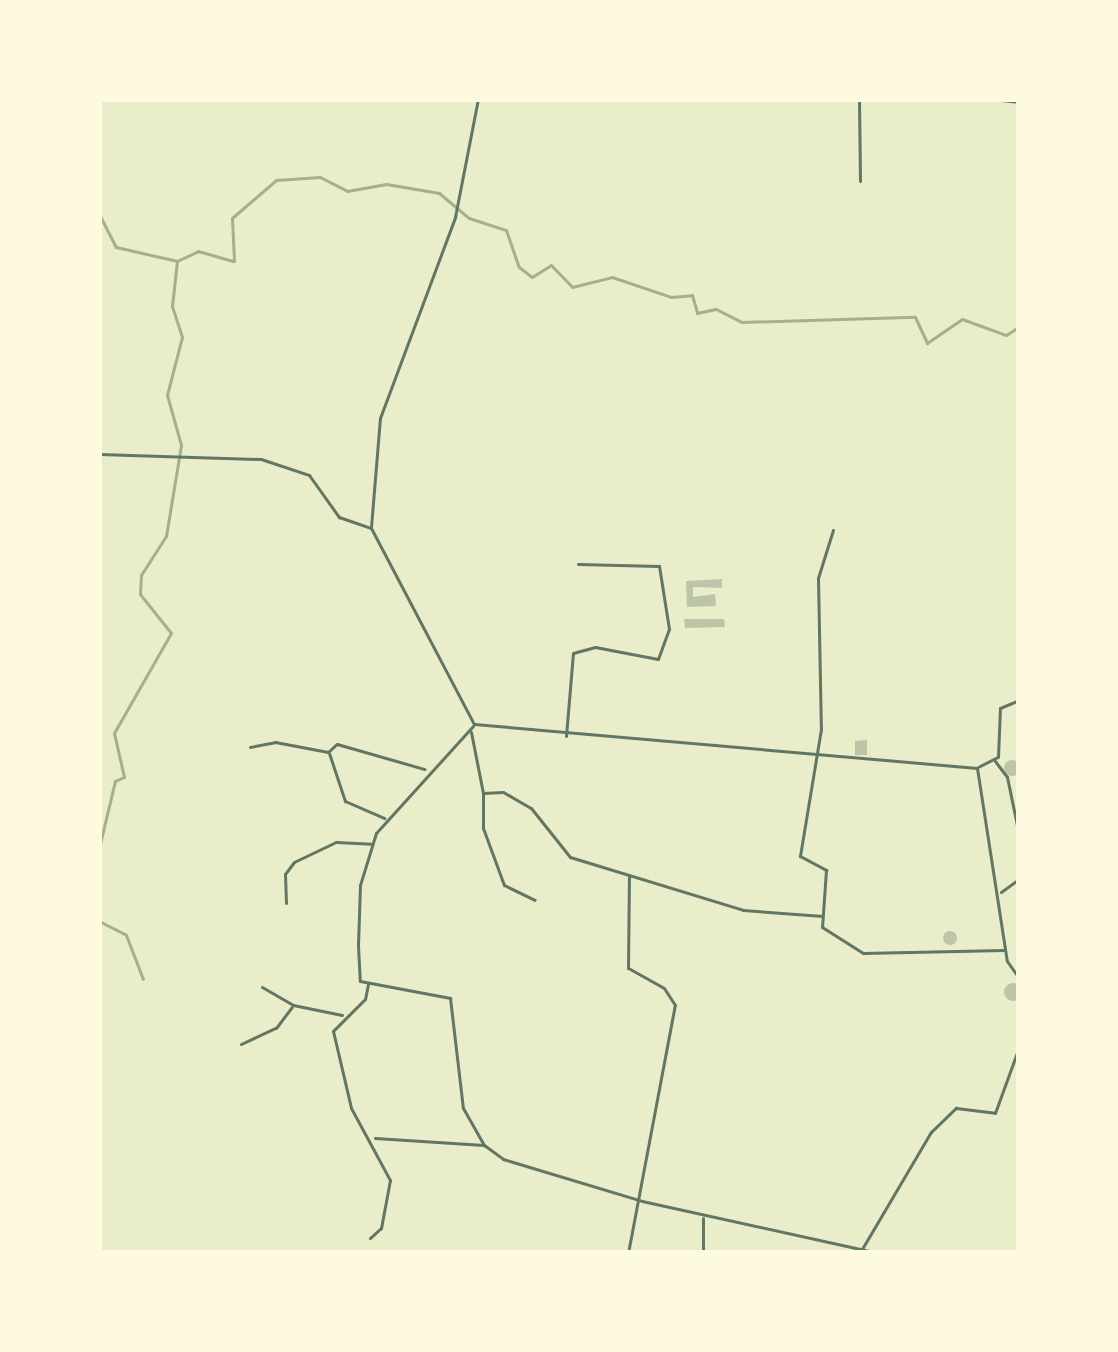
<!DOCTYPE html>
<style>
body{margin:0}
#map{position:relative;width:1118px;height:1352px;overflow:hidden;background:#e9edc9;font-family:"IBM Plex Sans",sans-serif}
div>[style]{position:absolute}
.stream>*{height:3px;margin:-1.5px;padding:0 1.5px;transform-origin:1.5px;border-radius:1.5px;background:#a3b18a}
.building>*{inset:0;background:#bcc5a7}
.round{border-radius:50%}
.minor>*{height:3px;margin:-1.5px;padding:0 1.5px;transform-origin:1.5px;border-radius:1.5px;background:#617663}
.tertiary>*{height:3px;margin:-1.5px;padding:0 1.5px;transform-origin:1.5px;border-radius:1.5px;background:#617663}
span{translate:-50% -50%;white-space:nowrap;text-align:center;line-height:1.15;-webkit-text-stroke:12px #fefae0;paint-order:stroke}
.frame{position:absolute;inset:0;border:102px solid #fefae0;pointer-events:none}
</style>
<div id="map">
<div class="stream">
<i style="left:99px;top:214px;width:37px;rotate:63deg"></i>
<i style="left:116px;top:247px;width:63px;rotate:12.9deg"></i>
<i style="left:177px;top:261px;width:23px;rotate:-25deg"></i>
<i style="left:198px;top:251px;width:37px;rotate:16deg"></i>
<i style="left:234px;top:261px;width:43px;rotate:-92.7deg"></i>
<i style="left:232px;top:218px;width:58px;rotate:-40.8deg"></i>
<i style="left:276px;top:180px;width:44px;rotate:-3.9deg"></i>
<i style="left:320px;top:177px;width:30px;rotate:27deg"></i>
<i style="left:347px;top:191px;width:40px;rotate:-10deg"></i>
<i style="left:386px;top:184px;width:54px;rotate:9.6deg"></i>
<i style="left:439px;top:193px;width:39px;rotate:40deg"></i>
<i style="left:469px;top:218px;width:39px;rotate:18deg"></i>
<i style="left:506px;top:230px;width:39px;rotate:71deg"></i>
<i style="left:519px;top:267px;width:16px;rotate:38deg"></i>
<i style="left:532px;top:277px;width:22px;rotate:-32deg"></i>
<i style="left:551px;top:265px;width:30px;rotate:46deg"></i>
<i style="left:572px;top:287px;width:41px;rotate:-14deg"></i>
<i style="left:612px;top:277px;width:62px;rotate:18.7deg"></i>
<i style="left:671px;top:297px;width:21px;rotate:-5deg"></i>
<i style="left:692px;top:295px;width:19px;rotate:74deg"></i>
<i style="left:697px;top:313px;width:19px;rotate:-12deg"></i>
<i style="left:716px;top:309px;width:29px;rotate:27deg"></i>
<i style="left:742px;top:322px;width:173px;rotate:-1.7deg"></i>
<i style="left:915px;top:317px;width:29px;rotate:65deg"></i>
<i style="left:927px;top:343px;width:42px;rotate:-34.4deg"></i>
<i style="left:962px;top:319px;width:47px;rotate:20deg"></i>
<i style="left:1006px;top:335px;width:15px;rotate:-32deg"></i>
<i style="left:99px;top:848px;width:69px;rotate:-76.6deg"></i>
<i style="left:115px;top:781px;width:10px;rotate:-24deg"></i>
<i style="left:124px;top:777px;width:45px;rotate:-102.8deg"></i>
<i style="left:114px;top:733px;width:115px;rotate:-60.3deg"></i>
<i style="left:171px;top:633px;width:50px;rotate:-128.5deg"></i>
<i style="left:140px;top:594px;width:19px;rotate:-87deg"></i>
<i style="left:141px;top:575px;width:46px;rotate:-57.3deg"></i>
<i style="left:166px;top:536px;width:92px;rotate:-80.6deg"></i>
<i style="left:181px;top:445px;width:52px;rotate:-105.6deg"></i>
<i style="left:167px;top:395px;width:60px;rotate:-75.5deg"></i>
<i style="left:182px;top:337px;width:33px;rotate:-108deg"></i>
<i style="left:172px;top:306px;width:45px;rotate:-83.7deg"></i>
<i style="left:99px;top:921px;width:30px;rotate:27deg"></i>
<i style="left:126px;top:935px;width:47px;rotate:68.9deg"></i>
</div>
<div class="building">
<i style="clip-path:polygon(722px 579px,722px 588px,693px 587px,693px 597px,715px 594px,716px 606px,687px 607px,686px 581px)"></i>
<i style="clip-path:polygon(684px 619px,724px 619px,725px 627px,685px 628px)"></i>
<i style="clip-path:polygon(867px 740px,867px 755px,855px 755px,855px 741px)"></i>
<i class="round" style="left:1004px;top:760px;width:16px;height:16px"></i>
<i class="round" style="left:943px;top:931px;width:14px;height:14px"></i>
<i class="round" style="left:1004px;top:983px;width:18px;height:18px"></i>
</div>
<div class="minor">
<i style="left:859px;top:99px;width:82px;rotate:89.3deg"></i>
<i style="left:991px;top:99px;width:28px;rotate:6deg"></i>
<i style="left:371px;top:527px;width:109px;rotate:-85.3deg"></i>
<i style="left:380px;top:418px;width:215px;rotate:-69.5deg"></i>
<i style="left:455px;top:217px;width:120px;rotate:-79deg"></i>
<i style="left:833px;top:530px;width:50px;rotate:107.4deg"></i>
<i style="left:818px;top:578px;width:151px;rotate:88.9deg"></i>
<i style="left:821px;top:729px;width:129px;rotate:99.4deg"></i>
<i style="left:800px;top:856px;width:30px;rotate:28deg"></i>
<i style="left:826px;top:870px;width:57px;rotate:94deg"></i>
<i style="left:822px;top:927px;width:49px;rotate:32.4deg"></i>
<i style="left:863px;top:953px;width:141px;rotate:-1.2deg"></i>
<i style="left:473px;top:726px;width:144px;rotate:132.2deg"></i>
<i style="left:376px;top:833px;width:54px;rotate:107.1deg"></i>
<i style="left:360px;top:885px;width:61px;rotate:91.9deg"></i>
<i style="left:358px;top:946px;width:35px;rotate:87deg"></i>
<i style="left:360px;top:981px;width:92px;rotate:10.7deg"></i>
<i style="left:450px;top:998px;width:111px;rotate:83.3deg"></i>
<i style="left:463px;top:1108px;width:43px;rotate:60.4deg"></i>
<i style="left:484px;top:1145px;width:24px;rotate:36deg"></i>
<i style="left:503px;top:1159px;width:145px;rotate:16.8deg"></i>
<i style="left:642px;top:1201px;width:243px;rotate:12.4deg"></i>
<i style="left:471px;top:732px;width:62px;rotate:78.9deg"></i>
<i style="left:483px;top:793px;width:20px;rotate:-3deg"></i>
<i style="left:503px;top:792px;width:32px;rotate:30deg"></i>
<i style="left:531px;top:808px;width:63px;rotate:51.5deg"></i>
<i style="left:570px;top:857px;width:181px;rotate:17deg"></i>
<i style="left:743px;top:910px;width:80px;rotate:4.3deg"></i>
<i style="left:566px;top:736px;width:83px;rotate:-85.2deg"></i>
<i style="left:573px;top:653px;width:23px;rotate:-15deg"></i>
<i style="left:595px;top:647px;width:64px;rotate:10.8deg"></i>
<i style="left:658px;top:659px;width:32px;rotate:-70deg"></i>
<i style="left:669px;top:629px;width:64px;rotate:-99deg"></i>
<i style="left:659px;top:566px;width:81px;rotate:-178.6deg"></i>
<i style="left:250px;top:747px;width:25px;rotate:-11deg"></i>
<i style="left:275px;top:742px;width:54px;rotate:10.7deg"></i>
<i style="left:328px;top:752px;width:12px;rotate:-42deg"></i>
<i style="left:337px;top:744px;width:91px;rotate:16deg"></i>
<i style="left:329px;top:753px;width:51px;rotate:71.6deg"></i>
<i style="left:345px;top:801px;width:43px;rotate:23.6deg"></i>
<i style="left:995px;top:761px;width:20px;rotate:53deg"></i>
<i style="left:1007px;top:777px;width:59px;rotate:78.3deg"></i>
<i style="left:978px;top:767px;width:22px;rotate:-27deg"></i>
<i style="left:998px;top:757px;width:49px;rotate:-87.7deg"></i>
<i style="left:1000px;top:708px;width:21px;rotate:-23deg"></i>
<i style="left:483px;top:794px;width:34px;rotate:90deg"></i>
<i style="left:483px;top:828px;width:61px;rotate:69.8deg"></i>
<i style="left:504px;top:885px;width:34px;rotate:26deg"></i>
<i style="left:1001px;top:892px;width:22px;rotate:-36deg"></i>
<i style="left:286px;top:903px;width:29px;rotate:-92deg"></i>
<i style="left:285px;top:874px;width:15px;rotate:-53deg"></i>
<i style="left:294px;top:862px;width:47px;rotate:-25.5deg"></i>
<i style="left:336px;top:842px;width:35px;rotate:3deg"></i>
<i style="left:368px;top:984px;width:15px;rotate:101deg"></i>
<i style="left:365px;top:999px;width:45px;rotate:135deg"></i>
<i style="left:333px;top:1031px;width:79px;rotate:76.8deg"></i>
<i style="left:351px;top:1108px;width:82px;rotate:61.6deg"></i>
<i style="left:390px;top:1180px;width:49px;rotate:100.6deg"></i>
<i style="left:381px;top:1228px;width:15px;rotate:138deg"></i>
<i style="left:262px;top:987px;width:36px;rotate:30deg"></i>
<i style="left:293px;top:1005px;width:50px;rotate:11.5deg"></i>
<i style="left:241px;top:1044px;width:38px;rotate:-25deg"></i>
<i style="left:276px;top:1028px;width:26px;rotate:-53deg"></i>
<i style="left:375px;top:1138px;width:109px;rotate:3.7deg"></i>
<i style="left:703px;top:1218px;width:35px;rotate:90deg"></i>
<i style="left:862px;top:1249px;width:136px;rotate:-59.5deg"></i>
<i style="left:931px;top:1132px;width:35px;rotate:-44deg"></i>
<i style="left:956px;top:1108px;width:39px;rotate:7deg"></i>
<i style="left:995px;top:1113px;width:70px;rotate:-70deg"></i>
<i style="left:628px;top:1253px;width:252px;rotate:-79.3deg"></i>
<i style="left:675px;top:1005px;width:20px;rotate:-123deg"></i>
<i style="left:664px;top:988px;width:41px;rotate:-150.9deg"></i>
<i style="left:628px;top:968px;width:91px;rotate:-89.4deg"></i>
</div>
<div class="tertiary">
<i style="left:99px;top:454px;width:162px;rotate:1.8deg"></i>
<i style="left:261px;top:459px;width:51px;rotate:18.4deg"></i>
<i style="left:309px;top:475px;width:52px;rotate:54.5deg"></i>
<i style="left:339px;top:517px;width:34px;rotate:19deg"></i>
<i style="left:371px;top:528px;width:221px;rotate:62.3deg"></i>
<i style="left:474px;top:724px;width:505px;rotate:5deg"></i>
<i style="left:977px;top:768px;width:195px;rotate:81.2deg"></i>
<i style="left:1007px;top:961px;width:21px;rotate:55deg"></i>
</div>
<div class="frame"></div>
</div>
